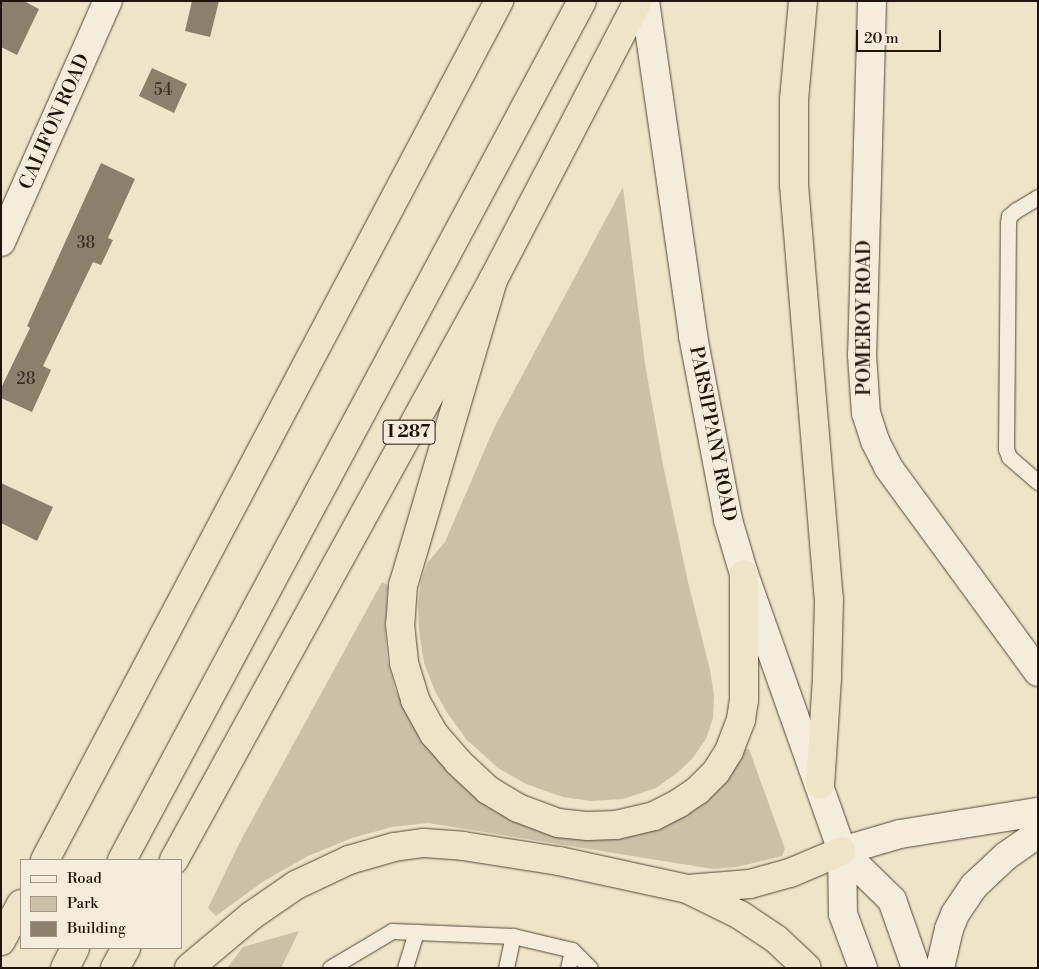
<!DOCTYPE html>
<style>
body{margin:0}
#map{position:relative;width:1039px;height:969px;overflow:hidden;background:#efe4c7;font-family:"Libre Bodoni",serif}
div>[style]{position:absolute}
.green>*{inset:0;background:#ccc0a7}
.building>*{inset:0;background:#8c806d}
.roads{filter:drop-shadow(0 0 1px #54473a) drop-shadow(0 0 1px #54473a)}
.service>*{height:15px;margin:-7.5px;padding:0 7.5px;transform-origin:7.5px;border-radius:7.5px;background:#f5eddb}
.minor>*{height:28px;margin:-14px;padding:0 14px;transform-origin:14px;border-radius:14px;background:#f5eddb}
.tertiary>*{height:28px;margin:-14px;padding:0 14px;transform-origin:14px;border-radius:14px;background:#f5eddb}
.secondary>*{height:28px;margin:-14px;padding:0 14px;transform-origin:14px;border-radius:14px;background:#f5eddb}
.motorway>*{height:28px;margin:-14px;padding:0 14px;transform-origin:14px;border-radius:14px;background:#efe4c7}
span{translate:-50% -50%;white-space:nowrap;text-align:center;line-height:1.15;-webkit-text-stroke:4.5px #f5eddb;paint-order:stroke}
.number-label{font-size:16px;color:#3c2e24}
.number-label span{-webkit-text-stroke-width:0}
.shield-label span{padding:1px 4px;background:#f5eddb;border:1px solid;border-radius:4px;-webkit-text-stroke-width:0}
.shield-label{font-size:18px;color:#21130b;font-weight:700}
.street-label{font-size:19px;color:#21130b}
.frame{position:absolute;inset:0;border:2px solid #21130b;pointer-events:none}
.legend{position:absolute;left:20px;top:859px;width:162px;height:90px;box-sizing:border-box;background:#f5eddb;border:1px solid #a09688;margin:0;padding:6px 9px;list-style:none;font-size:15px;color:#21130b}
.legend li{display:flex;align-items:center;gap:10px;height:25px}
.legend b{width:25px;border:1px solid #a09688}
.scale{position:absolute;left:856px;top:30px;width:85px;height:22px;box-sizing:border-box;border:2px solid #21130b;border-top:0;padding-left:6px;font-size:15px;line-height:18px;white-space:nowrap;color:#21130b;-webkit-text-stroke:4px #f5eddb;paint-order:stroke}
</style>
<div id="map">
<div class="green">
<i style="clip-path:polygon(623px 187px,645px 364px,663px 465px,688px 582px,710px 670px,714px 696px,713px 718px,706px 739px,692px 759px,677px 773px,656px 788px,623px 799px,591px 801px,563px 797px,526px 784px,498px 768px,466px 739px,446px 711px,435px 691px,424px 663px,419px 631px,418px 604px,421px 580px,428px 562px,445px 542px,494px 428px)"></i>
<i style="clip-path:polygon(382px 582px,388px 585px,385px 626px,387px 657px,395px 689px,417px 731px,447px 770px,495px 808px,576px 836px,726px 779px,746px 749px,749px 749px,785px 849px,782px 856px,737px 867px,713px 869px,428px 823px,392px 827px,352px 838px,308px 856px,264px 881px,216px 916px,208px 908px,241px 840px)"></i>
<i style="clip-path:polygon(299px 931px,281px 968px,227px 968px,243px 947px)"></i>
</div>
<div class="building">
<i style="clip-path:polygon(1px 1px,24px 1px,39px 9px,17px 55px,1px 47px)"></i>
<i style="clip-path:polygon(192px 1px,219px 1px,210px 37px,185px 31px)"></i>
<i style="clip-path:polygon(152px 68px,187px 84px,174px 113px,139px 96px)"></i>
<i style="clip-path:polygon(101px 163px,135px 179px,108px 238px,113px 240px,101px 265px,93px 262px,43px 366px,51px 370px,32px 412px,1px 398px,1px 388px,30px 328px,27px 326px)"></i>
<i style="clip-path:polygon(1px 483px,53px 507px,37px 541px,1px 523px)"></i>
</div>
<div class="roads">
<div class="service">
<i style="left:1038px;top:197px;width:27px;rotate:149deg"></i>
<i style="left:1015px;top:211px;width:8px;rotate:140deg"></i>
<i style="left:1009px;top:216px;width:7px;rotate:98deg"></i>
<i style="left:1008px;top:223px;width:226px;rotate:90.5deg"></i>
<i style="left:1006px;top:449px;width:9px;rotate:69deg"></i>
<i style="left:1009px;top:457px;width:38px;rotate:41deg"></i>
<i style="left:330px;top:968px;width:72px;rotate:-30.8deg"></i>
<i style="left:392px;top:931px;width:121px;rotate:2.4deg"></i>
<i style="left:513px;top:936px;width:61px;rotate:13.3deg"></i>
<i style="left:572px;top:950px;width:25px;rotate:45deg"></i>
<i style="left:405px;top:968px;width:38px;rotate:-73deg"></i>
<i style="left:506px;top:968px;width:33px;rotate:-78deg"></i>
<i style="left:568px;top:968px;width:18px;rotate:-77deg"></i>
</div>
<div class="minor">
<i style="left:872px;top:1px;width:354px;rotate:91.6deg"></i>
<i style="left:862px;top:355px;width:58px;rotate:86.1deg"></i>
<i style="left:866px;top:413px;width:29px;rotate:72deg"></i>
<i style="left:875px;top:441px;width:29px;rotate:63deg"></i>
<i style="left:888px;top:467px;width:254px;rotate:53.8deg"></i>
</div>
<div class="tertiary">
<i style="left:1px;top:242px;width:264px;rotate:-66.1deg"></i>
</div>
<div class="secondary">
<i style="left:645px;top:1px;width:338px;rotate:81.8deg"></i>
<i style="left:693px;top:336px;width:187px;rotate:79.2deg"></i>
<i style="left:728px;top:520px;width:56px;rotate:73.5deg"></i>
<i style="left:744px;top:574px;width:294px;rotate:70.5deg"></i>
<i style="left:842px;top:851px;width:63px;rotate:89.1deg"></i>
<i style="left:843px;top:914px;width:58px;rotate:69.7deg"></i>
<i style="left:842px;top:851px;width:60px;rotate:-16.3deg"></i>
<i style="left:900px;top:834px;width:140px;rotate:-9.1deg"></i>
<i style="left:842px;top:851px;width:70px;rotate:44.4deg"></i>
<i style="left:892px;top:900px;width:72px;rotate:70.6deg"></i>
<i style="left:940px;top:968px;width:40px;rotate:-77deg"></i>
<i style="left:949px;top:929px;width:16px;rotate:-68deg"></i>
<i style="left:955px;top:914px;width:34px;rotate:-56deg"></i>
<i style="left:974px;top:886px;width:44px;rotate:-43.2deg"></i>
<i style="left:1006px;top:856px;width:39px;rotate:-35deg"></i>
</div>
<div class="motorway">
<i style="left:803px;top:1px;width:99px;rotate:95.2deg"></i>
<i style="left:794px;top:100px;width:85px;rotate:90deg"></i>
<i style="left:794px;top:185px;width:415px;rotate:85.2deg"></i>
<i style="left:829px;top:599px;width:79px;rotate:91.5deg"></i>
<i style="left:827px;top:678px;width:107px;rotate:93.7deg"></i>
<i style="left:493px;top:280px;width:318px;rotate:106.4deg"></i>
<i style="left:403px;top:585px;width:39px;rotate:94deg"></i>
<i style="left:400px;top:624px;width:39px;rotate:84deg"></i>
<i style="left:404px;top:663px;width:39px;rotate:73deg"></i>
<i style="left:415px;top:700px;width:39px;rotate:61deg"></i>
<i style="left:434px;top:734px;width:37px;rotate:49deg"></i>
<i style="left:458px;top:762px;width:41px;rotate:43deg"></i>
<i style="left:488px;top:790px;width:35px;rotate:31deg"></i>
<i style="left:518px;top:808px;width:43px;rotate:20.6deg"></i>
<i style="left:558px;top:823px;width:30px;rotate:6deg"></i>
<i style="left:588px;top:826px;width:28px;rotate:-2deg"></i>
<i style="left:616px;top:825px;width:39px;rotate:-13deg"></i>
<i style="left:654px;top:816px;width:28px;rotate:-27deg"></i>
<i style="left:679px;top:803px;width:23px;rotate:-34deg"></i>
<i style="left:698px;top:790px;width:25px;rotate:-45deg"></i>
<i style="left:716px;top:772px;width:25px;rotate:-58deg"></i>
<i style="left:729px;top:751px;width:34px;rotate:-69deg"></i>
<i style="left:741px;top:719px;width:19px;rotate:-81deg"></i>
<i style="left:744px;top:700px;width:126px;rotate:-90deg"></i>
<i style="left:45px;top:860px;width:972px;rotate:-62.14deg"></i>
<i style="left:122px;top:860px;width:974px;rotate:-61.83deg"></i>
<i style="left:174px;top:860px;width:662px;rotate:-61.19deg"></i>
<i style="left:493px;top:280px;width:314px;rotate:-62.5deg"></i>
<i style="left:688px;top:889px;width:62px;rotate:-4.6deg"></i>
<i style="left:750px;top:884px;width:41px;rotate:-15.4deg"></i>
<i style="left:790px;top:873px;width:56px;rotate:-22.9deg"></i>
<i style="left:1px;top:941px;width:42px;rotate:-61.6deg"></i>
<i style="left:65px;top:968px;width:22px;rotate:-63deg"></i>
<i style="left:115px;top:968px;width:23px;rotate:-61deg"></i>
<i style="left:189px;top:968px;width:81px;rotate:-40deg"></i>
<i style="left:251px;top:916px;width:55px;rotate:-34.6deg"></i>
<i style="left:296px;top:885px;width:59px;rotate:-25.3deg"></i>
<i style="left:349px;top:860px;width:47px;rotate:-16.1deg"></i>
<i style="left:394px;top:847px;width:30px;rotate:-8deg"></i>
<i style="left:424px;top:843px;width:39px;rotate:4deg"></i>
<i style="left:463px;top:846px;width:97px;rotate:8.9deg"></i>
<i style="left:559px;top:861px;width:131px;rotate:12.3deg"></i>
<i style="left:687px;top:889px;width:59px;rotate:26.1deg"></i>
<i style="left:740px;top:915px;width:43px;rotate:33.7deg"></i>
<i style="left:776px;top:939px;width:42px;rotate:43.1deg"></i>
</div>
</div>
<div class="number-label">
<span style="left:163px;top:90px">54</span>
<span style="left:86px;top:243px">38</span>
<span style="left:26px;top:379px">28</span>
</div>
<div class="shield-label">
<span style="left:409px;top:432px">I 287</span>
</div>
<div class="street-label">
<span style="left:55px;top:122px;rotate:-66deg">CALIFON ROAD</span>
<span style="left:865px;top:318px;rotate:-90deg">POMEROY ROAD</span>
<span style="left:712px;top:434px;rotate:79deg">PARSIPPANY ROAD</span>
</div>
<div class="frame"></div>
<ul class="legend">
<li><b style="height:6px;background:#f5eddb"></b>Road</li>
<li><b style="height:14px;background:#ccc0a7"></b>Park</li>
<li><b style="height:14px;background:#8c806d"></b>Building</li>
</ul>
<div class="scale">20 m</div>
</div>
